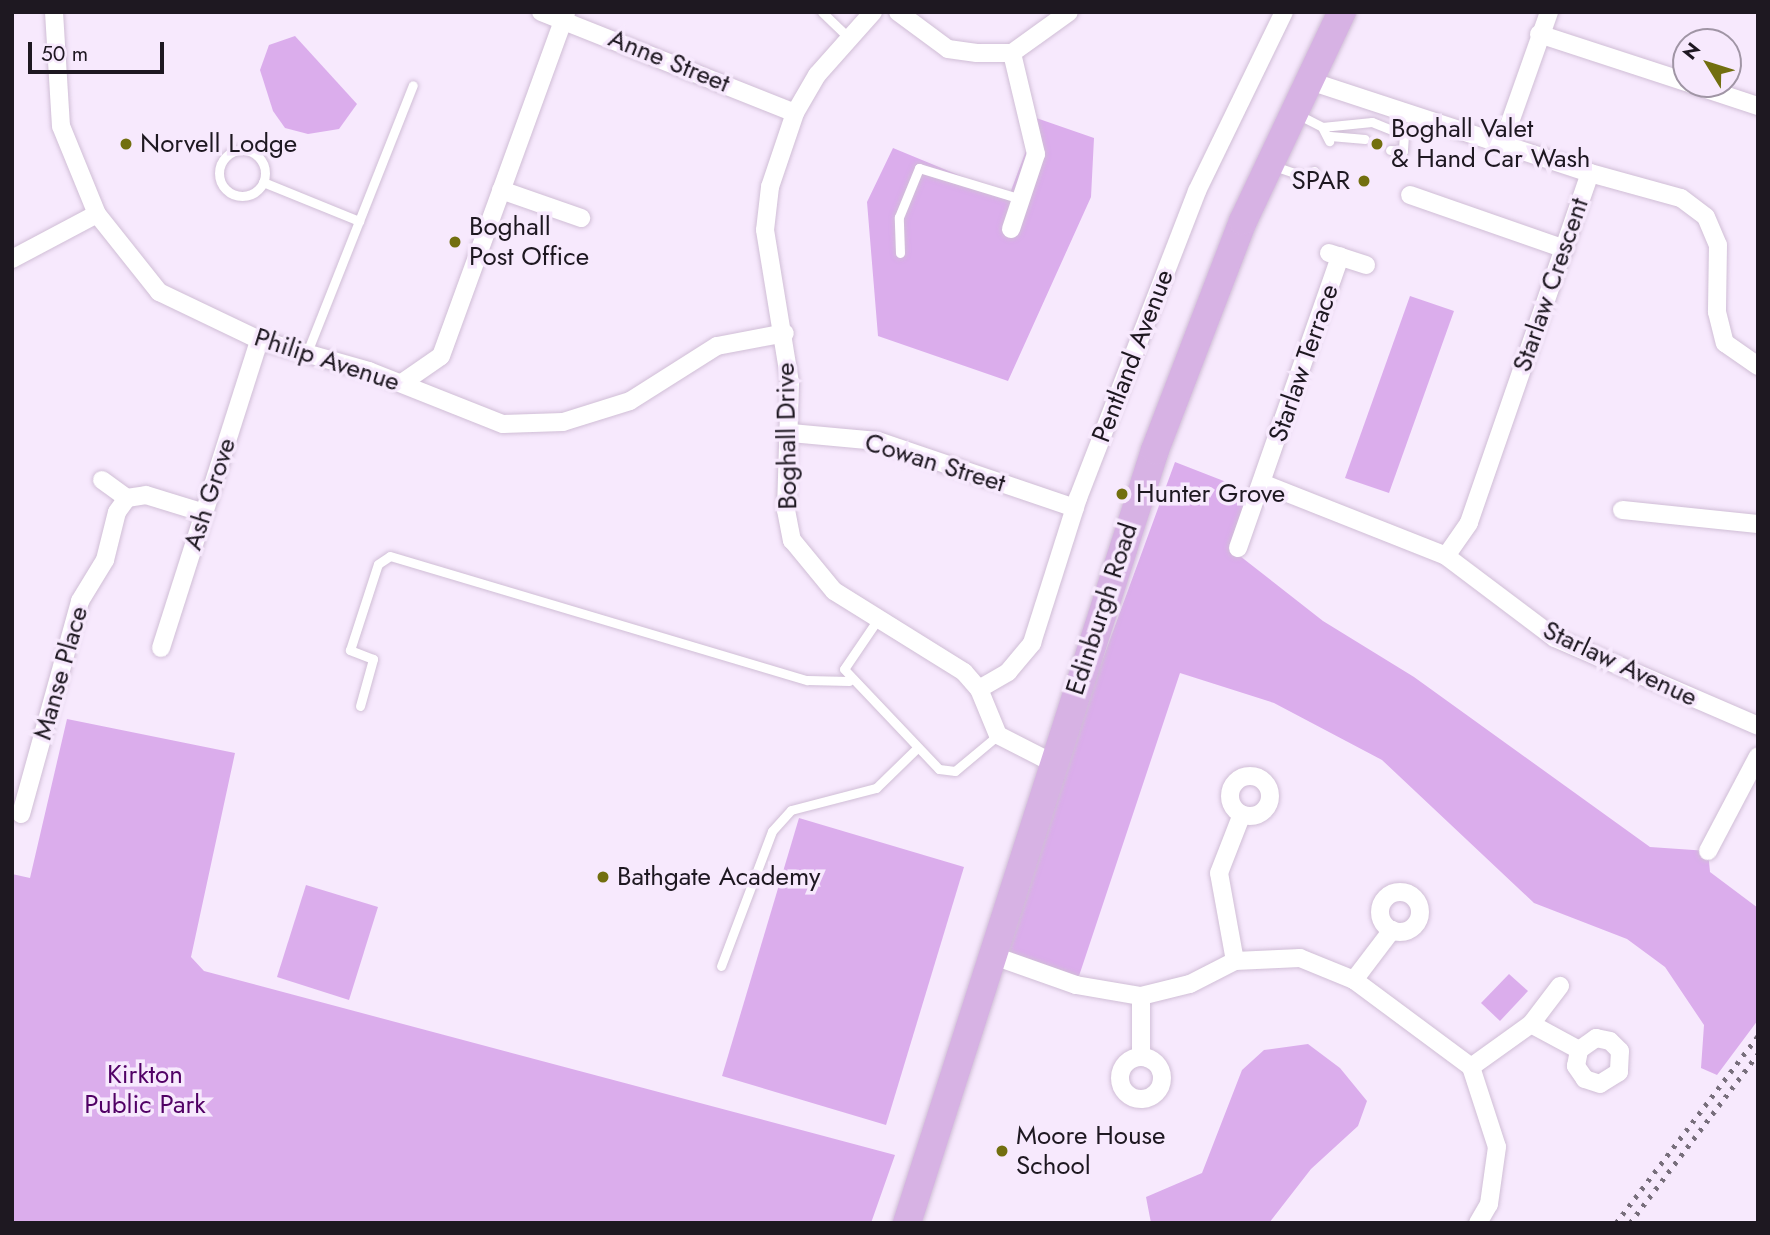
<!DOCTYPE html>
<style>
body{margin:0}
#map{position:relative;width:1770px;height:1235px;overflow:hidden;background:#f7e9fd;font-family:Jost,sans-serif}
div>[style]{position:absolute}
.green>*{inset:0;background:#dbadec}
.roads{filter:drop-shadow(0 0 2px #d0bed6) drop-shadow(0 0 2px #d0bed6)}
.lane>*{height:9px;margin:-4.5px;padding:0 4.5px;transform-origin:4.5px;border-radius:4.5px;background:#fff}
.lane>.ring{margin:-4.5px;padding:0;box-sizing:content-box;background:none;border:9px solid #fff;border-radius:50%}
.street>*{height:18px;margin:-9px;padding:0 9px;transform-origin:9px;border-radius:9px;background:#fff}
.street>.ring{margin:-9px;padding:0;box-sizing:content-box;background:none;border:18px solid #fff;border-radius:50%}
.primary>*{height:28px;margin:-14px;padding:0 14px;transform-origin:14px;border-radius:14px;background:#d7b2e4}
.rail>*{height:5px;margin-top:-2.5px;transform-origin:0;background:repeating-linear-gradient(90deg,#776e7b 0 3.5px,transparent 0 10.5px)}
.dots>*{width:19px;height:19px;translate:-50% -50%;box-sizing:border-box;border:4px solid #f7e9fd;border-radius:50%}
span{translate:-50% -50%;white-space:nowrap;text-align:center;line-height:1.15;-webkit-text-stroke:7px #f7e9fd;paint-order:stroke}
.street-label{font-size:26px;color:#1e1821}
.poi-label{font-size:26px;color:#1e1821}
.left{translate:0 -50%;text-align:left}
.right{translate:-100% -50%;text-align:right}
.park-label{font-size:26px;color:#510165}
.frame{position:absolute;inset:0;border:14px solid #1e1821;pointer-events:none}
.north{position:absolute;left:1672px;top:28px;width:70px;height:70px;box-sizing:border-box;background:#f7e9fd;border:2px solid #a095a5;border-radius:50%;rotate:308deg;font-size:19px;font-weight:700;line-height:28px;text-align:center;color:#1e1821}
.north::after{content:'';display:block;margin:auto;width:24px;height:32px;background:#726f0f;clip-path:polygon(50% 0,100% 100%,50% 72%,0 100%)}
.scale{position:absolute;left:28px;top:42px;width:136px;height:32px;box-sizing:border-box;border:4px solid #1e1821;border-top:0;padding-left:9px;font-size:21px;line-height:24px;white-space:nowrap;color:#1e1821;-webkit-text-stroke:5px #f7e9fd;paint-order:stroke}
</style>
<div id="map">
<div class="green">
<i style="clip-path:polygon(295px 36px,357px 104px,339px 129px,308px 134px,285px 128px,273px 111px,260px 70px,269px 45px)"></i>
<i style="clip-path:polygon(1019px 112px,1094px 138px,1091px 197px,1008px 381px,878px 336px,867px 202px,893px 148px,1009px 196px,1027px 148px)"></i>
<i style="clip-path:polygon(1410px 296px,1454px 311px,1389px 493px,1345px 478px)"></i>
<i style="clip-path:polygon(1175px 462px,1252px 492px,1231px 549px,1323px 621px,1414px 677px,1650px 847px,1708px 851px,1710px 872px,1758px 908px,1758px 1020px,1717px 1075px,1701px 1068px,1704px 1025px,1665px 967px,1627px 939px,1534px 903px,1382px 760px,1274px 703px,1180px 673px,1076px 985px,994px 956px)"></i>
<i style="clip-path:polygon(67px 719px,235px 753px,191px 957px,204px 971px,895px 1155px,871px 1223px,13px 1223px,12px 874px,30px 878px)"></i>
<i style="clip-path:polygon(799px 818px,964px 867px,886px 1125px,722px 1076px)"></i>
<i style="clip-path:polygon(306px 885px,378px 907px,349px 1000px,277px 977px)"></i>
<i style="clip-path:polygon(1509px 974px,1528px 991px,1500px 1021px,1481px 1003px)"></i>
<i style="clip-path:polygon(1308px 1044px,1340px 1068px,1367px 1101px,1358px 1126px,1311px 1169px,1269px 1223px,1151px 1223px,1146px 1197px,1202px 1173px,1242px 1070px,1264px 1050px)"></i>
</div>
<div class="roads">
<div class="lane">
<i style="left:822px;top:12px;width:36px;rotate:44deg"></i>
<i style="left:1297px;top:114px;width:28px;rotate:27deg"></i>
<i style="left:1322px;top:127px;width:16px;rotate:63deg"></i>
<i style="left:1322px;top:127px;width:50px;rotate:-5.7deg"></i>
<i style="left:1372px;top:122px;width:35px;rotate:22deg"></i>
<i style="left:1404px;top:135px;width:16px;rotate:94deg"></i>
<i style="left:1403px;top:151px;width:13px;rotate:-176deg"></i>
<i style="left:1330px;top:136px;width:35px;rotate:5deg"></i>
<i class="ring" style="left:219px;top:150px;width:37px;height:37px"></i>
<i style="left:1274px;top:166px;width:34px;rotate:19deg"></i>
<i style="left:1306px;top:177px;width:10px;rotate:-37deg"></i>
<i style="left:263px;top:182px;width:104px;rotate:22.1deg"></i>
<i style="left:900px;top:253px;width:36px;rotate:-92deg"></i>
<i style="left:899px;top:217px;width:53px;rotate:-67.8deg"></i>
<i style="left:919px;top:168px;width:107px;rotate:16.9deg"></i>
<i style="left:306px;top:355px;width:290px;rotate:-68.4deg"></i>
<i style="left:878px;top:619px;width:60px;rotate:124.2deg"></i>
<i style="left:844px;top:669px;width:138px;rotate:46.5deg"></i>
<i style="left:939px;top:769px;width:16px;rotate:7deg"></i>
<i style="left:955px;top:771px;width:56px;rotate:-39.9deg"></i>
<i style="left:360px;top:706px;width:49px;rotate:-74.5deg"></i>
<i style="left:373px;top:659px;width:25px;rotate:-159deg"></i>
<i style="left:350px;top:650px;width:90px;rotate:-72deg"></i>
<i style="left:378px;top:564px;width:14px;rotate:-34deg"></i>
<i style="left:390px;top:556px;width:435px;rotate:16.6deg"></i>
<i style="left:807px;top:680px;width:42px;rotate:1.4deg"></i>
<i style="left:721px;top:966px;width:144px;rotate:-69.3deg"></i>
<i style="left:772px;top:831px;width:28px;rotate:-48deg"></i>
<i style="left:791px;top:810px;width:88px;rotate:-14.5deg"></i>
<i style="left:876px;top:788px;width:57px;rotate:-44.3deg"></i>
</div>
<div class="street">
<i style="left:54px;top:12px;width:114px;rotate:86.5deg"></i>
<i style="left:61px;top:126px;width:95px;rotate:67.8deg"></i>
<i style="left:97px;top:214px;width:100px;rotate:51.5deg"></i>
<i style="left:159px;top:292px;width:111px;rotate:25.6deg"></i>
<i style="left:259px;top:340px;width:114px;rotate:15.7deg"></i>
<i style="left:369px;top:371px;width:144px;rotate:21.6deg"></i>
<i style="left:503px;top:424px;width:60px;rotate:-1.9deg"></i>
<i style="left:563px;top:422px;width:70px;rotate:-17.4deg"></i>
<i style="left:630px;top:401px;width:103px;rotate:-32.3deg"></i>
<i style="left:717px;top:346px;width:69px;rotate:-10.8deg"></i>
<i style="left:541px;top:12px;width:273px;rotate:21.7deg"></i>
<i style="left:873px;top:12px;width:84px;rotate:131.6deg"></i>
<i style="left:817px;top:75px;width:44px;rotate:120.1deg"></i>
<i style="left:795px;top:113px;width:78px;rotate:108.7deg"></i>
<i style="left:770px;top:187px;width:43px;rotate:96.6deg"></i>
<i style="left:765px;top:230px;width:154px;rotate:80.7deg"></i>
<i style="left:790px;top:382px;width:128px;rotate:91.8deg"></i>
<i style="left:786px;top:510px;width:31px;rotate:79deg"></i>
<i style="left:792px;top:540px;width:66px;rotate:50.5deg"></i>
<i style="left:834px;top:591px;width:153px;rotate:31.9deg"></i>
<i style="left:964px;top:672px;width:23px;rotate:49deg"></i>
<i style="left:979px;top:689px;width:50px;rotate:67.6deg"></i>
<i style="left:998px;top:735px;width:62px;rotate:27deg"></i>
<i style="left:898px;top:12px;width:62px;rotate:36.5deg"></i>
<i style="left:948px;top:49px;width:29px;rotate:8deg"></i>
<i style="left:977px;top:53px;width:35px"></i>
<i style="left:1012px;top:53px;width:70px;rotate:-35.7deg"></i>
<i style="left:1539px;top:34px;width:155px;rotate:18.1deg"></i>
<i style="left:1307px;top:80px;width:298px;rotate:18.2deg"></i>
<i style="left:1590px;top:173px;width:370px;rotate:109.1deg"></i>
<i style="left:1469px;top:523px;width:40px;rotate:124.9deg"></i>
<i style="left:1691px;top:84px;width:71px;rotate:18.2deg"></i>
<i style="left:1503px;top:142px;width:138px;rotate:-70.5deg"></i>
<i style="left:1590px;top:173px;width:94px;rotate:15.4deg"></i>
<i style="left:1681px;top:198px;width:31px;rotate:37deg"></i>
<i style="left:1706px;top:217px;width:30px;rotate:67deg"></i>
<i style="left:1718px;top:245px;width:67px;rotate:90.9deg"></i>
<i style="left:1717px;top:312px;width:32px;rotate:76deg"></i>
<i style="left:1725px;top:343px;width:40px;rotate:34.9deg"></i>
<i style="left:501px;top:190px;width:85px;rotate:19.3deg"></i>
<i style="left:1410px;top:195px;width:164px;rotate:19.2deg"></i>
<i style="left:1011px;top:229px;width:79px;rotate:-71.6deg"></i>
<i style="left:1036px;top:154px;width:104px;rotate:-103.4deg"></i>
<i style="left:1329px;top:253px;width:39px;rotate:18deg"></i>
<i style="left:12px;top:259px;width:96px;rotate:-27.9deg"></i>
<i style="left:402px;top:383px;width:47px;rotate:-34.7deg"></i>
<i style="left:441px;top:356px;width:366px;rotate:-70deg"></i>
<i style="left:791px;top:433px;width:87px;rotate:5.3deg"></i>
<i style="left:878px;top:441px;width:208px;rotate:18.8deg"></i>
<i style="left:102px;top:480px;width:31px;rotate:36deg"></i>
<i style="left:1262px;top:483px;width:198px;rotate:21.6deg"></i>
<i style="left:1446px;top:556px;width:136px;rotate:37deg"></i>
<i style="left:1555px;top:638px;width:221px;rotate:23.4deg"></i>
<i style="left:1622px;top:510px;width:137px;rotate:5.9deg"></i>
<i style="left:1238px;top:548px;width:309px;rotate:-70.7deg"></i>
<i style="left:161px;top:648px;width:323px;rotate:-72.3deg"></i>
<i style="left:979px;top:689px;width:34px;rotate:-30deg"></i>
<i style="left:1008px;top:672px;width:38px;rotate:-50deg"></i>
<i style="left:1032px;top:643px;width:152px;rotate:-72.4deg"></i>
<i style="left:1078px;top:498px;width:329px;rotate:-68.8deg"></i>
<i style="left:1197px;top:191px;width:199px;rotate:-64.1deg"></i>
<i class="ring" style="left:1230px;top:776px;width:22px;height:22px"></i>
<i style="left:21px;top:814px;width:221px;rotate:-74.5deg"></i>
<i style="left:80px;top:601px;width:48px;rotate:-58.6deg"></i>
<i style="left:105px;top:560px;width:49px;rotate:-76deg"></i>
<i style="left:117px;top:512px;width:17px;rotate:-54deg"></i>
<i style="left:127px;top:498px;width:19px;rotate:-9deg"></i>
<i style="left:146px;top:495px;width:61px;rotate:17.2deg"></i>
<i style="left:1708px;top:851px;width:107px;rotate:-62.2deg"></i>
<i class="ring" style="left:1380px;top:892px;width:22px;height:22px"></i>
<i style="left:994px;top:956px;width:87px;rotate:19.5deg"></i>
<i style="left:1076px;top:985px;width:66px;rotate:9.6deg"></i>
<i style="left:1141px;top:996px;width:50px;rotate:-13.8deg"></i>
<i style="left:1190px;top:984px;width:51px;rotate:-27.1deg"></i>
<i style="left:1235px;top:961px;width:65px;rotate:-2.6deg"></i>
<i style="left:1300px;top:958px;width:58px;rotate:22.2deg"></i>
<i style="left:1354px;top:980px;width:146px;rotate:36.6deg"></i>
<i style="left:1471px;top:1067px;width:84px;rotate:72deg"></i>
<i style="left:1497px;top:1147px;width:58px;rotate:98deg"></i>
<i style="left:1489px;top:1204px;width:22px;rotate:120deg"></i>
<i style="left:1235px;top:961px;width:89px;rotate:-100.3deg"></i>
<i style="left:1219px;top:873px;width:63px;rotate:-68.7deg"></i>
<i style="left:1354px;top:980px;width:63px;rotate:-52.8deg"></i>
<i style="left:1141px;top:996px;width:60px;rotate:90deg"></i>
<i style="left:1531px;top:1024px;width:55px;rotate:28.4deg"></i>
<i style="left:1579px;top:1050px;width:21px;rotate:-35deg"></i>
<i style="left:1596px;top:1038px;width:14px;rotate:12deg"></i>
<i style="left:1610px;top:1041px;width:14px;rotate:45deg"></i>
<i style="left:1620px;top:1051px;width:21px;rotate:93deg"></i>
<i style="left:1619px;top:1072px;width:22px;rotate:148deg"></i>
<i style="left:1600px;top:1084px;width:16px;rotate:-162deg"></i>
<i style="left:1585px;top:1079px;width:16px;rotate:-125deg"></i>
<i style="left:1576px;top:1066px;width:16px;rotate:-79deg"></i>
<i class="ring" style="left:1120px;top:1057px;width:24px;height:24px"></i>
<i style="left:1471px;top:1067px;width:74px;rotate:-35.6deg"></i>
<i style="left:1531px;top:1024px;width:48px;rotate:-52.7deg"></i>
</div>
<div class="primary">
<i style="left:907px;top:1223px;width:812px;rotate:-72.21deg"></i>
<i style="left:1155px;top:450px;width:245px;rotate:-69deg"></i>
<i style="left:1243px;top:221px;width:231px;rotate:-64.7deg"></i>
</div>
</div>
<div class="rail">
<i style="left:1616px;top:1223px;width:235px;rotate:-52.8deg"></i>
<i style="left:1630px;top:1223px;width:212px;rotate:-52.9deg"></i>
</div>
<div class="dots">
<i style="left:126px;top:144px;background:#726f0f"></i>
<i style="left:1377px;top:144px;background:#726f0f"></i>
<i style="left:1364px;top:181px;background:#726f0f"></i>
<i style="left:455px;top:242px;background:#726f0f"></i>
<i style="left:1122px;top:494px;background:#726f0f"></i>
<i style="left:603px;top:877px;background:#726f0f"></i>
<i style="left:1002px;top:1151px;background:#726f0f"></i>
</div>
<div class="street-label">
<span style="left:669px;top:61px;rotate:22deg">Anne Street</span>
<span style="left:1551px;top:285px;rotate:-71deg">Starlaw Crescent</span>
<span style="left:1133px;top:356px;rotate:-69deg">Pentland Avenue</span>
<span style="left:327px;top:360px;rotate:18deg">Philip Avenue</span>
<span style="left:1304px;top:363px;rotate:-71deg">Starlaw Terrace</span>
<span style="left:787px;top:436px;rotate:-91deg">Boghall Drive</span>
<span style="left:935px;top:463px;rotate:17deg">Cowan Street</span>
<span style="left:210px;top:494px;rotate:-72deg">Ash Grove</span>
<span style="left:1102px;top:609px;rotate:-72deg">Edinburgh Road</span>
<span style="left:1620px;top:664px;rotate:25deg">Starlaw Avenue</span>
<span style="left:61px;top:673px;rotate:-74deg">Manse Place</span>
</div>
<div class="poi-label">
<span class="left" style="left:1391px;top:144px">Boghall Valet<br>&amp; Hand Car Wash</span>
<span class="left" style="left:140px;top:144px">Norvell Lodge</span>
<span class="right" style="left:1350px;top:181px">SPAR</span>
<span class="left" style="left:469px;top:242px">Boghall<br>Post Office</span>
<span class="left" style="left:1136px;top:494px">Hunter Grove</span>
<span class="left" style="left:617px;top:877px">Bathgate Academy</span>
<span class="left" style="left:1016px;top:1151px">Moore House<br>School</span>
</div>
<div class="park-label">
<span style="left:145px;top:1090px">Kirkton<br>Public Park</span>
</div>
<div class="frame"></div>
<div class="north">N</div>
<div class="scale">50 m</div>
</div>
